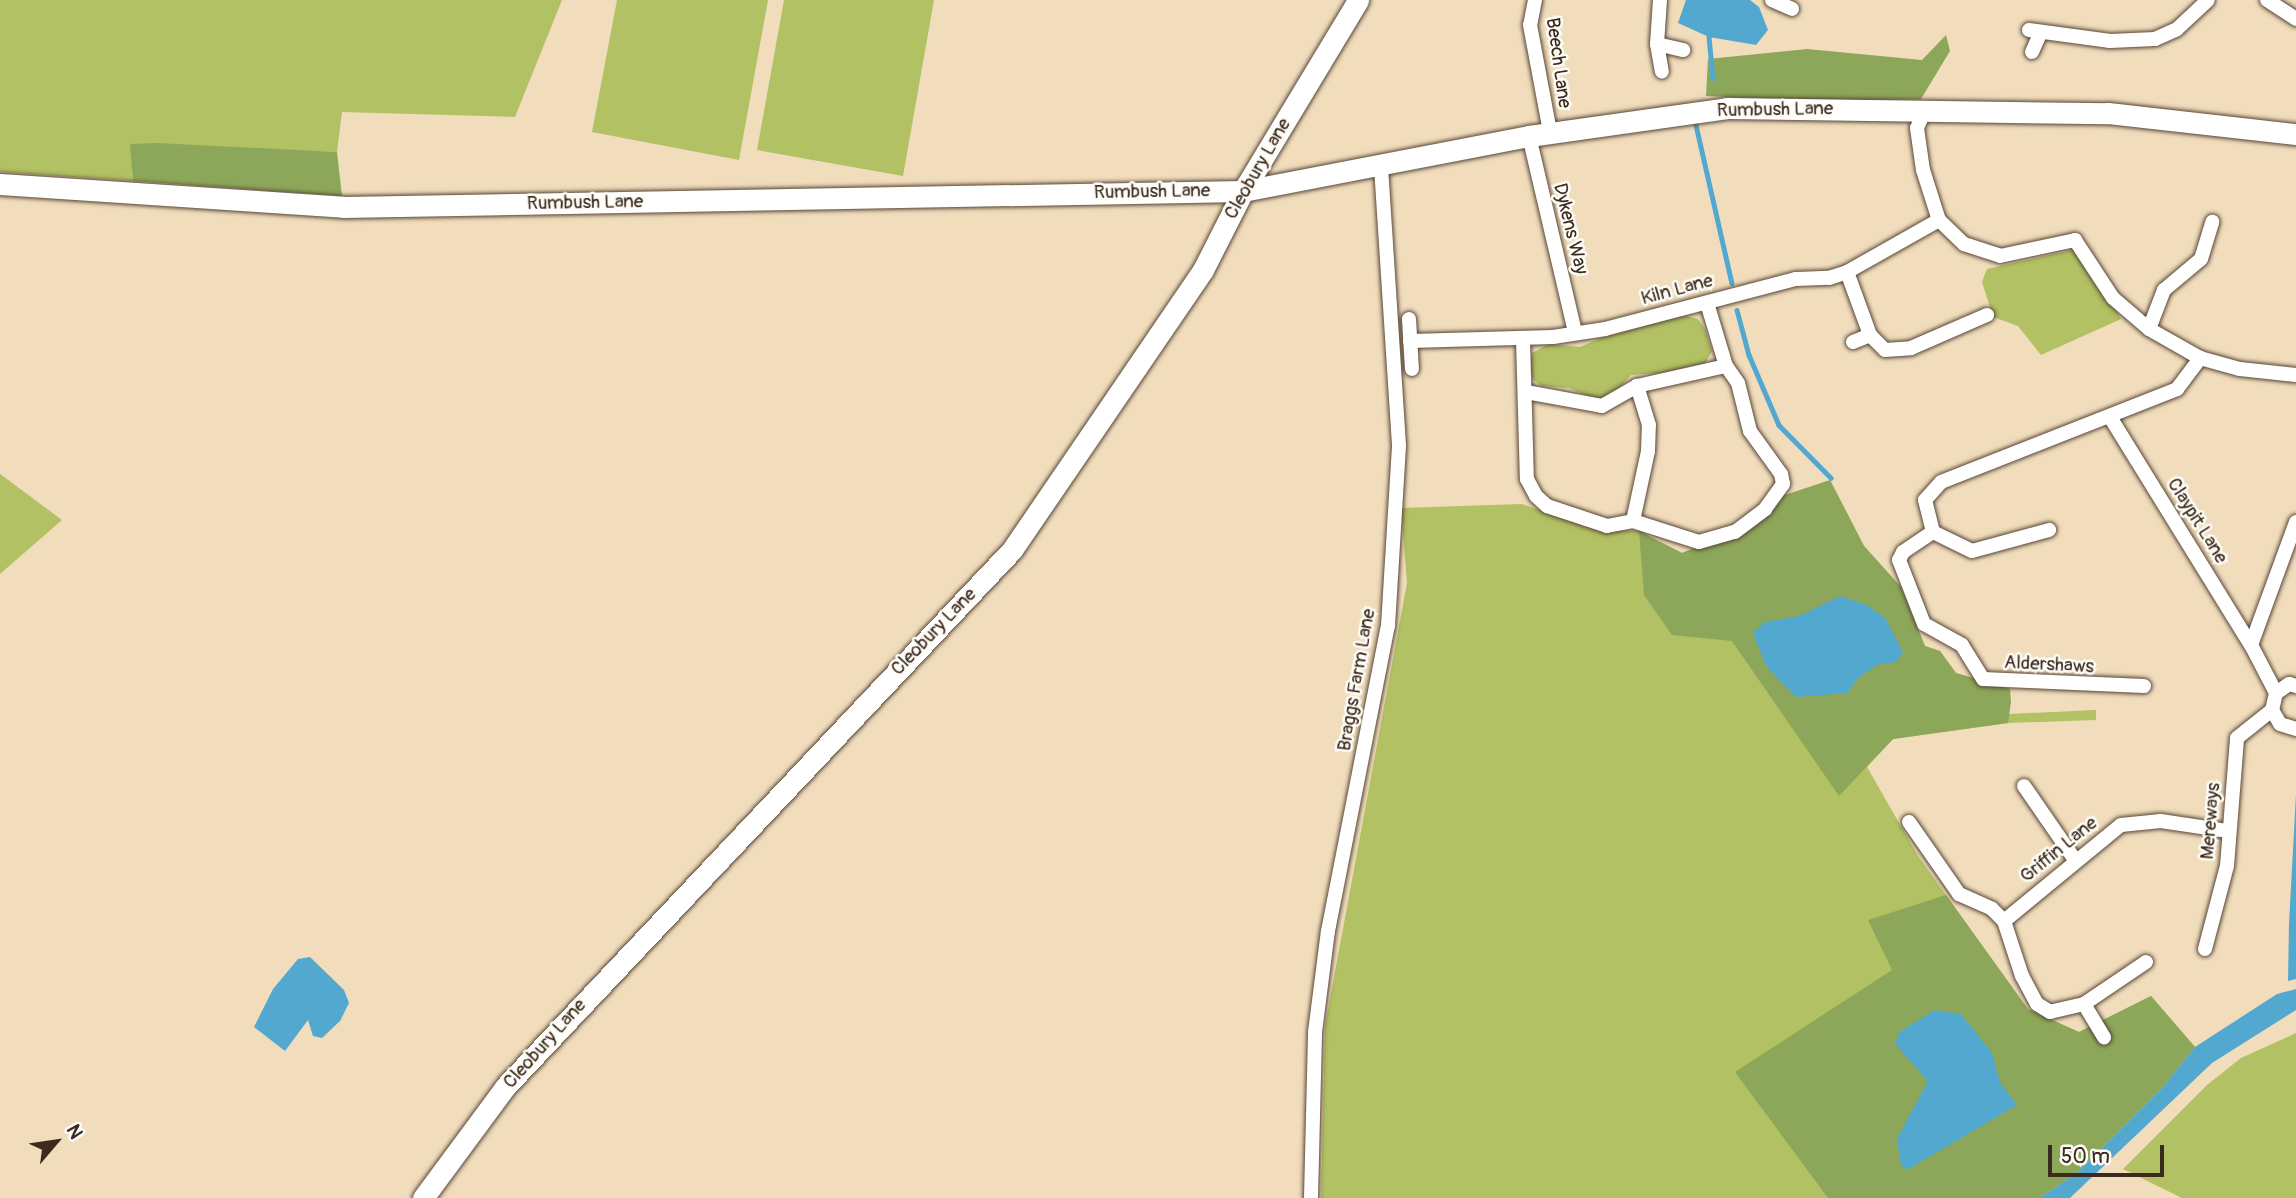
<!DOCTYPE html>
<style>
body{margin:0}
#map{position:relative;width:2296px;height:1198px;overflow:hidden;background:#f1ddbc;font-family:Pangolin,sans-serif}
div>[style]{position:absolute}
.green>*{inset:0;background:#b1c163}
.forest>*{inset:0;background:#8ca759}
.water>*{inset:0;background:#52a8ce}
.stream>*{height:4.5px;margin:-2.25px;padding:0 2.25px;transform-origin:2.25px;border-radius:2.25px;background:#52a8ce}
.roads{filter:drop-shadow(0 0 2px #564536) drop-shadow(0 0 2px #564536)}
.street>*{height:14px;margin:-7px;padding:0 7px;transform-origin:7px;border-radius:7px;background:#fff}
.secondary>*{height:21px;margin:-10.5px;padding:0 10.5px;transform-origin:10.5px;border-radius:10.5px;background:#fff}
span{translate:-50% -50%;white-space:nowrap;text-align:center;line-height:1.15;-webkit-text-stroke:5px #fdfcf7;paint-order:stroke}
.street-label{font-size:19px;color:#3b2a1e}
.north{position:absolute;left:21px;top:1107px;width:70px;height:70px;-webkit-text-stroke:5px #fdfcf7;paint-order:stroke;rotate:61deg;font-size:19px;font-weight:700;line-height:28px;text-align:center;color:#3b2a1e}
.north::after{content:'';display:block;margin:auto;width:24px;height:32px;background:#3b2a1e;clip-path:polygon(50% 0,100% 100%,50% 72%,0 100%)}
.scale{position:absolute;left:2048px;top:1145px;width:116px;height:32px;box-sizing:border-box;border:4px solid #3b2a1e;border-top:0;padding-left:9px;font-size:21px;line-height:24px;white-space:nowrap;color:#3b2a1e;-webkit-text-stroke:5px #fdfcf7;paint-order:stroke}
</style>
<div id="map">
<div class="green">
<i style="clip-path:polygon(0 0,562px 0,515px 117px,342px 112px,337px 152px,131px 145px,133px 181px,0 172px)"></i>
<i style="clip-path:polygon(617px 0,768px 0,739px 160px,592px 132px)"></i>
<i style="clip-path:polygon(784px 0,934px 0,903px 176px,757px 150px)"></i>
<i style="clip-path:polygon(2077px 249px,2121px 319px,2041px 355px,2018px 326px,1993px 317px,1982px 282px,1987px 269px)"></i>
<i style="clip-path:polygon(1687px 316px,1698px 319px,1705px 329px,1712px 351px,1705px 364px,1688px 371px,1631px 375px,1611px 397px,1595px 399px,1569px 388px,1541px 386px,1533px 379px,1529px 367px,1532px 353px,1549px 344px,1580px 347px,1650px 317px)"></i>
<i style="clip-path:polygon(0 474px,62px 520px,0 574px)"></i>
<i style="clip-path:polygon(1830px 480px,1864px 546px,1901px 587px,1925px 646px,1940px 651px,1956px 673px,2010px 689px,2008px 714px,2096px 710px,2096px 720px,2008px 723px,1893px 739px,1867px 767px,1918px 856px,2027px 1009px,2079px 1032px,2151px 996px,2195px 1047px,2162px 1088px,2076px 1174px,2039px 1198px,1321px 1198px,1325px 1026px,1407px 583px,1401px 508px,1522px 504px,1597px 530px,1639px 531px,1682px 553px,1723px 537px)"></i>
<i style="clip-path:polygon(2296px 1033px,2296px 1198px,2182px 1198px,2123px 1169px,2207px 1085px,2241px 1058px)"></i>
</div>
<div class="forest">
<i style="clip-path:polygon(1946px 35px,1950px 51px,1921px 99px,1811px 101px,1706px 96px,1708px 59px,1807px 49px,1922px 60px)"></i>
<i style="clip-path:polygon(157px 143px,337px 152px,342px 196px,133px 181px,130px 144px)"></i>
<i style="clip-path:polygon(1830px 480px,1864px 546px,1901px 587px,1925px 646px,1940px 651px,1956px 673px,2010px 689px,2011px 702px,2008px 723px,1893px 739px,1839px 796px,1732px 641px,1672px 635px,1644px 595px,1639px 531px,1682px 553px,1723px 537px,1773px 499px)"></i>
<i style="clip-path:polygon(1946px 895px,2028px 1009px,2079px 1032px,2151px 996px,2195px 1047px,2162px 1088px,2076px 1174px,2039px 1198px,1828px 1198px,1735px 1072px,1892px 970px,1868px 920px)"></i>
</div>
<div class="water">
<i style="clip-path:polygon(1686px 0,1750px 0,1759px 7px,1768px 30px,1756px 45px,1709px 37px,1678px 23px)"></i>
<i style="clip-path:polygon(1840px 596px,1867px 605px,1885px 618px,1903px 652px,1896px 662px,1879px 664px,1859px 677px,1847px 693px,1796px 697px,1766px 666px,1753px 633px,1765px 622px,1799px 616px)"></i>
<i style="clip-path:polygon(2296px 794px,2296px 979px,2288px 981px,2289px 924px)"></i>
<i style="clip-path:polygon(310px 957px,344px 990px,349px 1003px,340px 1021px,322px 1038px,313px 1036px,308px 1020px,285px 1051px,254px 1027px,273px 989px,298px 959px)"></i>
<i style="clip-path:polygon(2296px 989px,2296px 1010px,2212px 1063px,2070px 1198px,2039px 1198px,2076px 1174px,2162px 1088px,2195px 1047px,2277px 994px)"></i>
<i style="clip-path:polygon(1935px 1010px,1961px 1014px,1992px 1053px,2000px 1082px,2017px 1105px,1907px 1170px,1901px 1165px,1897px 1139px,1928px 1081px,1895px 1044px,1899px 1032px)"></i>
</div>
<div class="stream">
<i style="left:1709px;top:37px;width:41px;rotate:84.4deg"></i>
<i style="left:1696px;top:125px;width:162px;rotate:77.2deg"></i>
<i style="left:1737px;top:310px;width:47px;rotate:75.1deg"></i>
<i style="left:1749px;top:355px;width:76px;rotate:66.8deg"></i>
<i style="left:1779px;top:425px;width:74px;rotate:45.5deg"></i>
</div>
<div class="roads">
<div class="street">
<i style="left:1535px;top:0;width:25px;rotate:101deg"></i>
<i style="left:1530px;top:25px;width:109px;rotate:79.4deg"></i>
<i style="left:1660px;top:0;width:44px;rotate:93.9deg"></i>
<i style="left:1657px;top:44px;width:28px;rotate:80deg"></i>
<i style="left:1772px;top:0;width:22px;rotate:24deg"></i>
<i style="left:2267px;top:0;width:35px;rotate:33deg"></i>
<i style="left:2029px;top:30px;width:82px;rotate:7.7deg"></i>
<i style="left:2110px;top:41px;width:45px;rotate:-2.5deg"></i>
<i style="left:2155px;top:39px;width:24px;rotate:-24deg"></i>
<i style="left:2177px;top:29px;width:42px;rotate:-43.1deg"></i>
<i style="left:1657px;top:44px;width:27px;rotate:13deg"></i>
<i style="left:2032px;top:52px;width:22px;rotate:-66deg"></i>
<i style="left:1925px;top:110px;width:20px;rotate:114deg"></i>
<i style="left:1917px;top:128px;width:42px;rotate:81.9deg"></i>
<i style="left:1923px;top:170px;width:52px;rotate:72.3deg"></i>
<i style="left:1939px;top:220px;width:35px;rotate:44deg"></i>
<i style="left:1964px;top:244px;width:38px;rotate:18deg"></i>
<i style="left:2000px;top:256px;width:77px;rotate:-12deg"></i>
<i style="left:2075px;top:240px;width:69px;rotate:56.8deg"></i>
<i style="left:2113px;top:298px;width:48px;rotate:40.7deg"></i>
<i style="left:2149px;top:329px;width:59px;rotate:29.6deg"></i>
<i style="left:2200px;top:358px;width:41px;rotate:15.4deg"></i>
<i style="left:2240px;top:369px;width:56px;rotate:6.1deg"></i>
<i style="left:1529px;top:136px;width:201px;rotate:76.8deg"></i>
<i style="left:1847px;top:272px;width:67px;rotate:69.9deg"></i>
<i style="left:1870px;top:335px;width:21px;rotate:45deg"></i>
<i style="left:1885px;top:350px;width:26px;rotate:-4deg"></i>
<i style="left:1911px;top:348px;width:83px;rotate:-23.5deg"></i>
<i style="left:1409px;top:319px;width:50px;rotate:86.6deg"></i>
<i style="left:2149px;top:329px;width:42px;rotate:-69deg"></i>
<i style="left:2164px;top:290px;width:48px;rotate:-40deg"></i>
<i style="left:2201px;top:259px;width:39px;rotate:-73deg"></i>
<i style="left:1523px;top:340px;width:139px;rotate:88.4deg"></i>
<i style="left:1527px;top:479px;width:19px;rotate:62deg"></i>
<i style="left:1536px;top:496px;width:15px;rotate:42deg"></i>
<i style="left:1547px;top:506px;width:63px;rotate:18.4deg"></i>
<i style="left:1607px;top:526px;width:26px;rotate:-11deg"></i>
<i style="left:1633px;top:521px;width:69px;rotate:17.7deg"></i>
<i style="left:1699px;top:542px;width:37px;rotate:-16deg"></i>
<i style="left:1735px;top:532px;width:38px;rotate:-37deg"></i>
<i style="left:1765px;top:509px;width:31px;rotate:-54deg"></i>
<i style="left:1783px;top:484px;width:10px;rotate:-101deg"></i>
<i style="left:1781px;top:474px;width:53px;rotate:-125.8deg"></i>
<i style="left:1750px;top:431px;width:49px;rotate:-104deg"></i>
<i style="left:1738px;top:383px;width:21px;rotate:-125deg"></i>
<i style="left:1726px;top:366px;width:66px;rotate:-106.8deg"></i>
<i style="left:1410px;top:341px;width:143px;rotate:-1.6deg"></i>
<i style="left:1553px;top:337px;width:53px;rotate:-8.7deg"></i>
<i style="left:1605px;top:329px;width:197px;rotate:-14.7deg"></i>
<i style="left:1796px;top:279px;width:33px;rotate:-2deg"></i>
<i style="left:1829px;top:278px;width:19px;rotate:-18deg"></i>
<i style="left:1847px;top:272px;width:106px;rotate:-29.5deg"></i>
<i style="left:1853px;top:342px;width:18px;rotate:-22deg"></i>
<i style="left:1526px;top:392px;width:77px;rotate:10.4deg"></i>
<i style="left:1602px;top:406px;width:40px;rotate:-29.7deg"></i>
<i style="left:1637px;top:386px;width:91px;rotate:-12.7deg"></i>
<i style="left:2110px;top:417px;width:268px;rotate:58.3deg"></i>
<i style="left:1633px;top:521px;width:72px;rotate:-77.9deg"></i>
<i style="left:1648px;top:451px;width:26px;rotate:-88deg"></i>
<i style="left:1649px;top:425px;width:41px;rotate:-107.1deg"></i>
<i style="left:1933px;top:532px;width:43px;rotate:26deg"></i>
<i style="left:1972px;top:551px;width:80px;rotate:-15.3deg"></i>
<i style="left:2144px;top:686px;width:161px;rotate:-177.5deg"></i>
<i style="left:1983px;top:679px;width:40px;rotate:-122deg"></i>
<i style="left:1962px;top:645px;width:43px;rotate:-151.1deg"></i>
<i style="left:1924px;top:624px;width:69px;rotate:-111.3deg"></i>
<i style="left:1899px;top:560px;width:9px;rotate:-63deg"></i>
<i style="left:1903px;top:552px;width:36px;rotate:-34deg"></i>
<i style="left:1933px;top:532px;width:33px;rotate:-104deg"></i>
<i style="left:1925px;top:500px;width:24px;rotate:-48deg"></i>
<i style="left:1941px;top:482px;width:254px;rotate:-21.5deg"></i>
<i style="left:2177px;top:389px;width:39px;rotate:-53deg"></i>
<i style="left:2296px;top:686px;width:7px;rotate:-164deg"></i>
<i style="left:2289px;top:684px;width:16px;rotate:145deg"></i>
<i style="left:2276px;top:693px;width:17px;rotate:103deg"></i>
<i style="left:2272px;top:710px;width:16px;rotate:60deg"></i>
<i style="left:2280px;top:724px;width:17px;rotate:17deg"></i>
<i style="left:2276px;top:693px;width:54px;rotate:-117.5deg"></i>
<i style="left:2251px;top:645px;width:131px;rotate:-69.9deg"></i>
<i style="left:2024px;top:786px;width:90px;rotate:55.4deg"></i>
<i style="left:1909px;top:822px;width:88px;rotate:55.2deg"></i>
<i style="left:1959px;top:894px;width:36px;rotate:24deg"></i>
<i style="left:1992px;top:909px;width:17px;rotate:45deg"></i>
<i style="left:2205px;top:949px;width:86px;rotate:-75.2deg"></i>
<i style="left:2227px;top:866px;width:128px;rotate:-85.5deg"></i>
<i style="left:2237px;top:738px;width:45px;rotate:-38.7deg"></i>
<i style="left:2146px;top:962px;width:75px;rotate:145.9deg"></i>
<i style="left:2084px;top:1004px;width:35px;rotate:167deg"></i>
<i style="left:2050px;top:1012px;width:15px;rotate:-148deg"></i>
<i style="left:2037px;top:1004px;width:32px;rotate:-118deg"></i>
<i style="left:2022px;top:976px;width:58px;rotate:-108.1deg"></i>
<i style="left:2004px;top:921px;width:151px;rotate:-39.4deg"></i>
<i style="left:2121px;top:825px;width:40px;rotate:-5.7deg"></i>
<i style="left:2161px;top:821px;width:68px;rotate:8.5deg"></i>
<i style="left:2084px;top:1004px;width:39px;rotate:59deg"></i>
<i style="left:1311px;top:1198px;width:166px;rotate:-88.6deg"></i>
<i style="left:1315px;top:1032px;width:102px;rotate:-82.7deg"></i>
<i style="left:1328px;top:931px;width:311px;rotate:-78.9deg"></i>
<i style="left:1388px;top:626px;width:181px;rotate:-86.5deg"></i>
<i style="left:1399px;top:445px;width:282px;rotate:-93.7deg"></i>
</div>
<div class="secondary">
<i style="left:0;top:184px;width:344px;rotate:3.8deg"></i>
<i style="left:343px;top:207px;width:900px;rotate:-1.02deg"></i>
<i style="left:1243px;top:191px;width:291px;rotate:-10.9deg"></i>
<i style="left:1529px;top:136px;width:200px;rotate:-8deg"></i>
<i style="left:1727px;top:108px;width:381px;rotate:0.8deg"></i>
<i style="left:2108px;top:113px;width:189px;rotate:6.4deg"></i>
<i style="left:423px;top:1198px;width:138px;rotate:-53.5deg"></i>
<i style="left:505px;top:1087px;width:739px;rotate:-46.65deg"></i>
<i style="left:1012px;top:550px;width:339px;rotate:-55.7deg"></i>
<i style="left:1203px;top:270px;width:89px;rotate:-63.1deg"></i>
<i style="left:1243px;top:191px;width:223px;rotate:-58.9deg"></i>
</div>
</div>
<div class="street-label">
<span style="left:1558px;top:63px;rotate:82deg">Beech Lane</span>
<span style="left:1775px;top:110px;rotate:-1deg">Rumbush Lane</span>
<span style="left:1258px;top:169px;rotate:-60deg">Cleobury Lane</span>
<span style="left:1152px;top:192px;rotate:-1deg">Rumbush Lane</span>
<span style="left:585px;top:203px;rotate:-1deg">Rumbush Lane</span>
<span style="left:1570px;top:229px;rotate:76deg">Dykens Way</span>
<span style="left:1677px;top:290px;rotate:-15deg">Kiln Lane</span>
<span style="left:2197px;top:521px;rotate:58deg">Claypit Lane</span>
<span style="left:934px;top:632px;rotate:-46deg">Cleobury Lane</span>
<span style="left:2049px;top:665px;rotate:3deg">Aldershaws</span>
<span style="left:1357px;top:680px;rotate:-80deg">Braggs Farm Lane</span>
<span style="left:2211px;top:821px;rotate:-85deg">Mereways</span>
<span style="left:2059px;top:850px;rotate:-39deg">Griffin Lane</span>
<span style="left:545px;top:1044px;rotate:-48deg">Cleobury Lane</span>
</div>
<div class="north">N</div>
<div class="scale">50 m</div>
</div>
